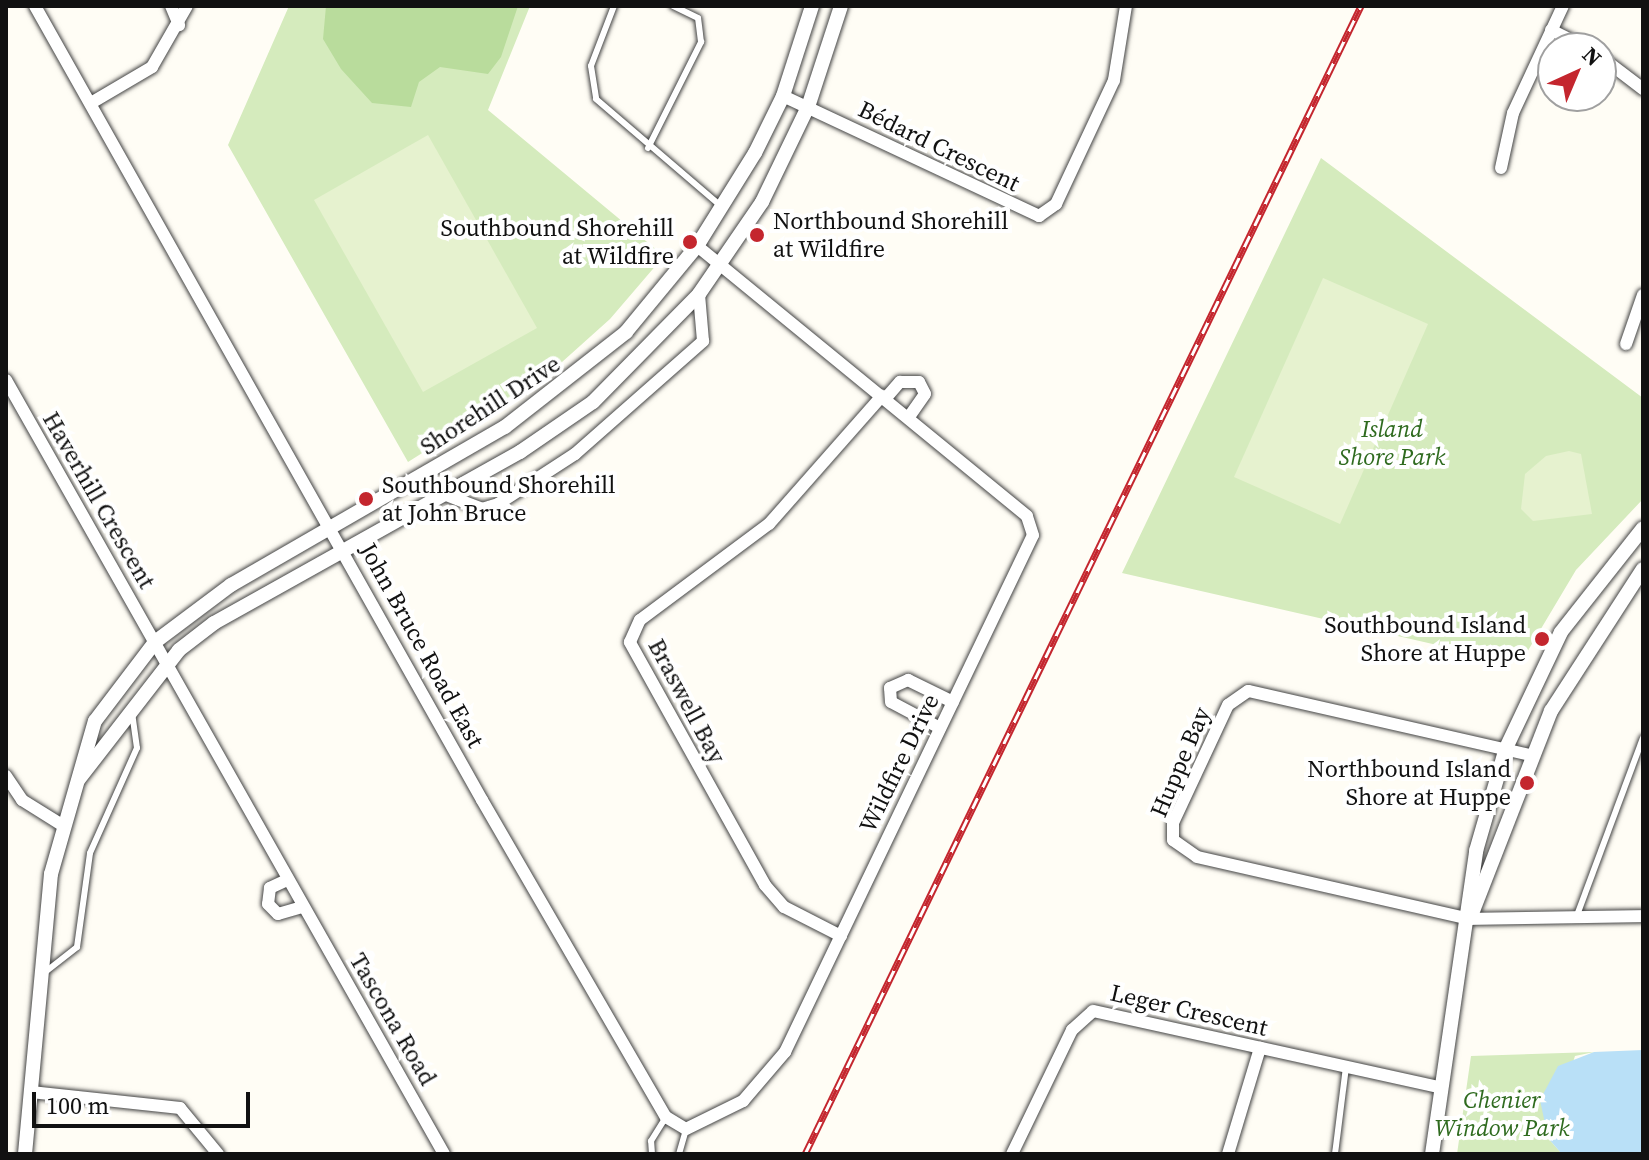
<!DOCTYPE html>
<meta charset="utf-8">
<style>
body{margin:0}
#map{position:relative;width:1649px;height:1160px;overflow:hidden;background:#fffdf5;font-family:"Source Serif 4",serif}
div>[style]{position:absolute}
.green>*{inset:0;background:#d5ebbd}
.forest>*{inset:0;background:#b9dc9c}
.pitch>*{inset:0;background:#e6f2cf}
.water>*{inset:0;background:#b9e0f7}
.roads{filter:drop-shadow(0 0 2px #444) drop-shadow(0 0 2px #444)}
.service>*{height:6px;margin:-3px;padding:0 3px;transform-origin:3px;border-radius:3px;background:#fff}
.minor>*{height:12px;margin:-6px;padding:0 6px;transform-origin:6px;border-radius:6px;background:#fff}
.tertiary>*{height:14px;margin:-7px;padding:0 7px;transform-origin:7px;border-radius:7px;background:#fff}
.rail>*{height:7px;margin-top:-3.5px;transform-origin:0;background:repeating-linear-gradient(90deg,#fff 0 12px,#c4262e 0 24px);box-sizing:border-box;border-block:2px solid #c4262e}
.dots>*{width:22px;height:22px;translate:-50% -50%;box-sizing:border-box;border:4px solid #fff;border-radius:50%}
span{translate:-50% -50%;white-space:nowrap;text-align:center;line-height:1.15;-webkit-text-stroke:8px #fff;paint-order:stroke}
.street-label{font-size:24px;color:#111}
.poi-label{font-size:24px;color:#111}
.left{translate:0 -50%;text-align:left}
.right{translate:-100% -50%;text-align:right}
.park-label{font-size:24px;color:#2f6b1f;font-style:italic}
.frame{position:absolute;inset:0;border:8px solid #111;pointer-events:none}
.north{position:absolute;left:1537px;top:32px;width:80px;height:80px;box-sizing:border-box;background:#fff;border:2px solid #a0a0a0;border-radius:50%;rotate:44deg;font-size:22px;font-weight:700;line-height:32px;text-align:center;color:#111}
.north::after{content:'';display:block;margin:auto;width:28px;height:36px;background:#c4262e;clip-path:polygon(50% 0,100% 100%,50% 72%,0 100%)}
.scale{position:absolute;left:32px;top:1092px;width:218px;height:36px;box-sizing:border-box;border:4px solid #111;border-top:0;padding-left:10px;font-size:24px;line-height:28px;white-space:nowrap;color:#111;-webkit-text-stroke:6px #fff;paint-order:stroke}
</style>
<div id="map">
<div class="green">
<i style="clip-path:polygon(289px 6px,530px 6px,488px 110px,664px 256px,610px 319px,552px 371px,408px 462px,228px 145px)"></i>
<i style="clip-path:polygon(1321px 158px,1643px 398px,1643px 499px,1576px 570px,1520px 664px,1122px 573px)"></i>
<i style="clip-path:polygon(1594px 1052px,1575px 1056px,1548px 1138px,1562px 1154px,1457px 1154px,1471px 1056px)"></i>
</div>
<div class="forest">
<i style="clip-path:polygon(326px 6px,518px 6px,501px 57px,488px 74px,440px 67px,419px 82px,411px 107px,372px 103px,341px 69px,323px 39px)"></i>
</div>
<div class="pitch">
<i style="clip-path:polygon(428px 135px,537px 328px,423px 392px,314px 200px)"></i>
<i style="clip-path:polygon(1323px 278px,1428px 324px,1340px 524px,1234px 477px)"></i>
<i style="clip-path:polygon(1569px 451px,1581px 454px,1592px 514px,1533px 521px,1521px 509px,1525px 474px,1546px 456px)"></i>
</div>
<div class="water">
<i style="clip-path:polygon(1643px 1050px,1643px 1154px,1561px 1153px,1548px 1138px,1540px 1100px,1558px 1066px,1594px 1052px)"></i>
</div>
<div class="roads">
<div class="service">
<i style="left:614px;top:6px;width:64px;rotate:111deg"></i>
<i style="left:591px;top:66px;width:33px;rotate:81deg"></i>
<i style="left:596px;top:99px;width:166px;rotate:40.6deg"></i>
<i style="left:648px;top:148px;width:119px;rotate:-63.4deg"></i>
<i style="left:701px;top:42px;width:24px;rotate:-97deg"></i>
<i style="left:698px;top:18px;width:28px;rotate:-154deg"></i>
<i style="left:1576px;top:918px;width:192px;rotate:-69.6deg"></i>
<i style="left:44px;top:973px;width:42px;rotate:-38.2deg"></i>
<i style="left:77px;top:947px;width:95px;rotate:-82.1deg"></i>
<i style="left:90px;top:853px;width:115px;rotate:-65.9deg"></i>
<i style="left:137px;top:748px;width:35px;rotate:-98deg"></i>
<i style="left:652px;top:1154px;width:13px;rotate:-94deg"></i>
<i style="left:651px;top:1141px;width:28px;rotate:-58deg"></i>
<i style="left:679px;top:1154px;width:26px;rotate:-74deg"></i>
<i style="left:1335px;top:1154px;width:88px;rotate:-82.8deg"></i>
</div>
<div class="minor">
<i style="left:35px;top:6px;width:911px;rotate:60.62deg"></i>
<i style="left:482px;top:800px;width:367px;rotate:59.9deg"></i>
<i style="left:666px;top:1117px;width:23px;rotate:31deg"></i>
<i style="left:686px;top:1129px;width:64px;rotate:-26.2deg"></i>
<i style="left:743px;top:1101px;width:65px;rotate:-49.4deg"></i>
<i style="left:785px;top:1052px;width:573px;rotate:-64.37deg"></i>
<i style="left:1033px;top:535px;width:20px;rotate:-108deg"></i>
<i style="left:1027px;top:516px;width:426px;rotate:-140.7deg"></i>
<i style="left:171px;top:6px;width:21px;rotate:67deg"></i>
<i style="left:1551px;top:30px;width:40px;rotate:26.6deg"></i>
<i style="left:1601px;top:57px;width:53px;rotate:37.3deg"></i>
<i style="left:783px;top:96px;width:283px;rotate:25.1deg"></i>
<i style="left:1039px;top:216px;width:21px;rotate:-35deg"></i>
<i style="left:1056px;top:204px;width:137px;rotate:-64.9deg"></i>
<i style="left:1114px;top:80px;width:75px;rotate:-80.8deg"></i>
<i style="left:91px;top:103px;width:71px;rotate:-30.5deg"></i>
<i style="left:152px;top:67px;width:70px;rotate:-60.2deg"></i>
<i style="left:1501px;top:168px;width:56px;rotate:-77.7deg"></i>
<i style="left:1513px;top:113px;width:118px;rotate:-65deg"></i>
<i style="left:1626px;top:344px;width:52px;rotate:-70.9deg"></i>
<i style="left:6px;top:380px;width:889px;rotate:60.49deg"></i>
<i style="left:885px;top:399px;width:23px;rotate:-49deg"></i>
<i style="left:900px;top:382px;width:19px"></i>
<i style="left:919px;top:382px;width:13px;rotate:63deg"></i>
<i style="left:925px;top:394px;width:29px;rotate:125deg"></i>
<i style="left:446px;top:495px;width:39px;rotate:21deg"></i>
<i style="left:482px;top:509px;width:17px;rotate:-17deg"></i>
<i style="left:498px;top:504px;width:92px;rotate:-33deg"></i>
<i style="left:575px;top:454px;width:171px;rotate:-41.4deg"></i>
<i style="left:703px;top:341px;width:47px;rotate:-94.9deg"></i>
<i style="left:940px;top:728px;width:55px;rotate:-152deg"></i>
<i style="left:891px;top:702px;width:14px;rotate:-94deg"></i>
<i style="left:890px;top:688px;width:20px;rotate:-24deg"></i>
<i style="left:908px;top:680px;width:50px;rotate:26.1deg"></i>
<i style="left:1530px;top:755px;width:289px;rotate:-167.2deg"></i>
<i style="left:1248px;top:691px;width:24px;rotate:145deg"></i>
<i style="left:1228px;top:705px;width:130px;rotate:115deg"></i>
<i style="left:1173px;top:823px;width:17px;rotate:90deg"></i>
<i style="left:1173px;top:840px;width:29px;rotate:35deg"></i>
<i style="left:1197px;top:857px;width:280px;rotate:12.8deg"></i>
<i style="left:1470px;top:919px;width:173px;rotate:-1deg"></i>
<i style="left:6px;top:776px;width:29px;rotate:56deg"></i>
<i style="left:22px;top:800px;width:47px;rotate:32deg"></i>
<i style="left:287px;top:880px;width:19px;rotate:155deg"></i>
<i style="left:270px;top:888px;width:16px;rotate:97deg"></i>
<i style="left:268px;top:904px;width:14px;rotate:45deg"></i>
<i style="left:278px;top:914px;width:26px;rotate:-16deg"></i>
<i style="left:841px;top:936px;width:64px;rotate:-153deg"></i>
<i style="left:784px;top:907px;width:29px;rotate:-131deg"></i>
<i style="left:765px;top:885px;width:278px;rotate:-119.1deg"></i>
<i style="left:630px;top:642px;width:24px;rotate:-66deg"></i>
<i style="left:640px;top:620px;width:161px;rotate:-36.7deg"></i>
<i style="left:769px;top:524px;width:171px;rotate:-48.6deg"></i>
<i style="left:31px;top:1092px;width:150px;rotate:6.1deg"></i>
<i style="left:180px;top:1108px;width:60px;rotate:50.4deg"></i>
<i style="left:1012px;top:1154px;width:138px;rotate:-64.2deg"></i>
<i style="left:1072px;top:1030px;width:28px;rotate:-42deg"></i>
<i style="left:1093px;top:1011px;width:354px;rotate:12.4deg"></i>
<i style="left:1228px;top:1154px;width:111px;rotate:-73.2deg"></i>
</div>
<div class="tertiary">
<i style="left:79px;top:779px;width:163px;rotate:-52.2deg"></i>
<i style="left:179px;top:650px;width:44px;rotate:-37.6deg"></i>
<i style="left:214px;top:623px;width:351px;rotate:-29.2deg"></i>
<i style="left:520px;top:452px;width:88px;rotate:-34.4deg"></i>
<i style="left:593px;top:402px;width:151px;rotate:-45.5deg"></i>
<i style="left:699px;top:294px;width:112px;rotate:-55.6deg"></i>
<i style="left:762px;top:202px;width:106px;rotate:-64.2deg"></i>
<i style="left:808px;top:107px;width:106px;rotate:-71.9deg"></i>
<i style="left:1473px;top:911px;width:215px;rotate:-68.7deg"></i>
<i style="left:1551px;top:711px;width:169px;rotate:-57.1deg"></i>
<i style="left:25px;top:1154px;width:281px;rotate:-84.7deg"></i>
<i style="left:51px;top:874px;width:159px;rotate:-74deg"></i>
<i style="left:95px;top:721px;width:99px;rotate:-52.8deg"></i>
<i style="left:155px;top:642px;width:95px;rotate:-36.9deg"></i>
<i style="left:231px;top:585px;width:316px;rotate:-30deg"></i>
<i style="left:505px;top:427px;width:154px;rotate:-38.1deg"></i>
<i style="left:626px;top:332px;width:112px;rotate:-50.5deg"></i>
<i style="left:697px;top:246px;width:110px;rotate:-58.1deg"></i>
<i style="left:755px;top:153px;width:64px;rotate:-63.8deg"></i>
<i style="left:783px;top:96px;width:95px;rotate:-72.1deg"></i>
<i style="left:1432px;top:1154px;width:306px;rotate:-81.7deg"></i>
<i style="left:1476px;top:851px;width:107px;rotate:-73.8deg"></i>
<i style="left:1506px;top:748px;width:128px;rotate:-64.6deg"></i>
<i style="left:1561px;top:632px;width:132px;rotate:-51.7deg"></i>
</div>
</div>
<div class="rail">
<i style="left:805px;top:1154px;width:1276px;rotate:-64.16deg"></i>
</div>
<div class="dots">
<i style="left:757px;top:235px;background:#c4262e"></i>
<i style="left:690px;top:242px;background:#c4262e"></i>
<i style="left:366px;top:499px;background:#c4262e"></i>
<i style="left:1542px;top:639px;background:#c4262e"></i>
<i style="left:1527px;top:783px;background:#c4262e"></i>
</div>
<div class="street-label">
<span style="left:939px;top:146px;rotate:26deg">Bédard Crescent</span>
<span style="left:490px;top:405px;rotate:-33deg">Shorehill Drive</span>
<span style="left:99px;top:500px;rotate:60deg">Haverhill Crescent</span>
<span style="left:422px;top:645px;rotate:61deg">John Bruce Road East</span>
<span style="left:687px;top:701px;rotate:62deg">Braswell Bay</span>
<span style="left:1180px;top:762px;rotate:-67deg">Huppe Bay</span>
<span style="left:899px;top:763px;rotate:-64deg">Wildfire Drive</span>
<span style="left:1189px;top:1010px;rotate:13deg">Leger Crescent</span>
<span style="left:393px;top:1019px;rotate:60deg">Tascona Road</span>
</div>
<div class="poi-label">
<span class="left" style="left:773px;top:235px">Northbound Shorehill<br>at Wildfire</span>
<span class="right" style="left:674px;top:242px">Southbound Shorehill<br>at Wildfire</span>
<span class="left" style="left:382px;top:499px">Southbound Shorehill<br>at John Bruce</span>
<span class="right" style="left:1526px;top:639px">Southbound Island<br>Shore at Huppe</span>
<span class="right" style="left:1511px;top:783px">Northbound Island<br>Shore at Huppe</span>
</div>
<div class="park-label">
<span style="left:1392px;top:443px">Island<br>Shore Park</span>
<span style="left:1502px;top:1114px">Chenier<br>Window Park</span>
</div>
<div class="frame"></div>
<div class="north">N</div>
<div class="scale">100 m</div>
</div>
